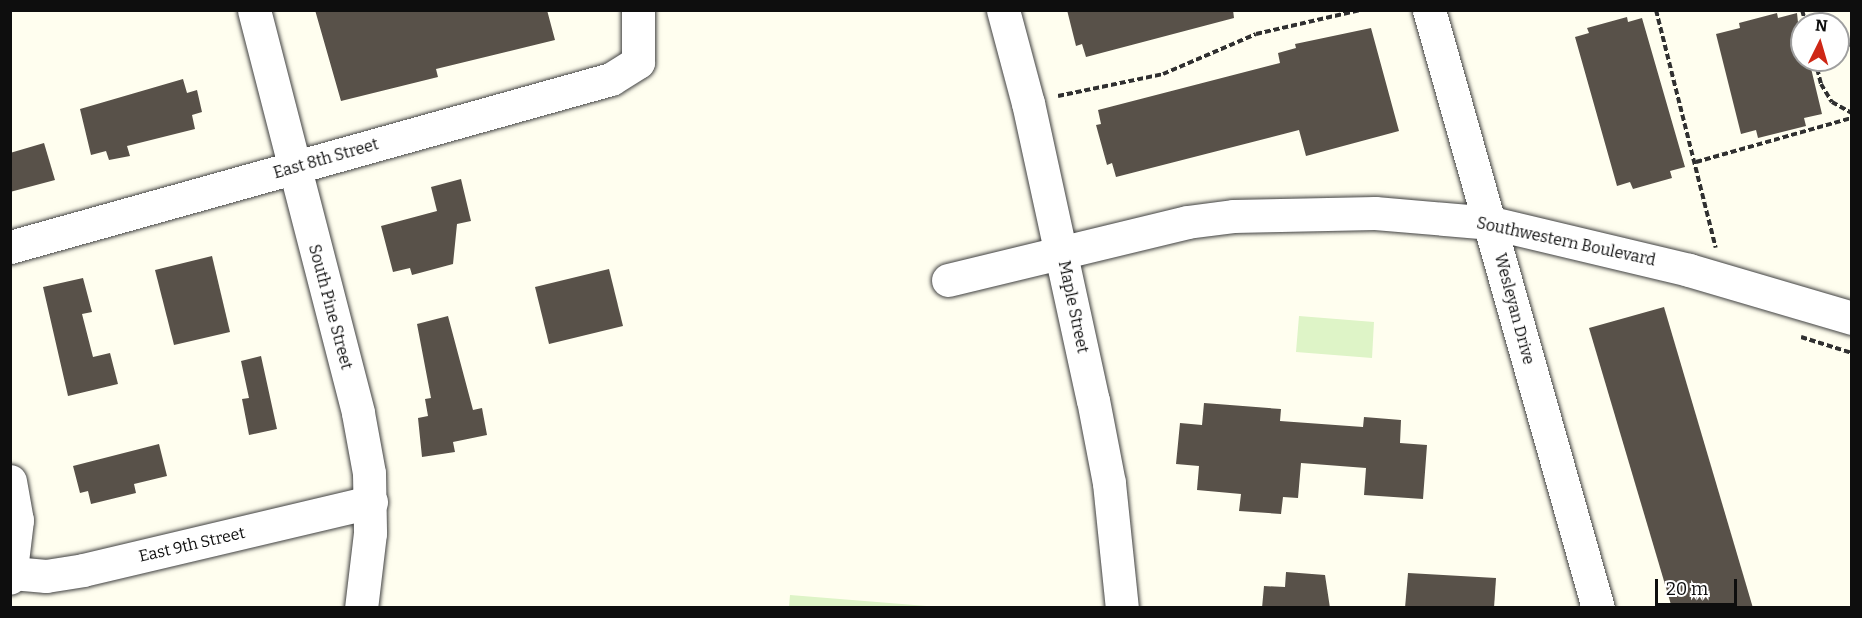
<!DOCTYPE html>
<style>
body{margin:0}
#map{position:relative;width:1862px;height:618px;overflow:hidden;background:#fffeef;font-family:Bitter,serif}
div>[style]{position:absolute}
.pitch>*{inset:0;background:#def4c7}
.building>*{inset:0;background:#585149}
.path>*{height:4px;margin-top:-2px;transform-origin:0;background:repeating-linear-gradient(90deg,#303030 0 6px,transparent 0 9px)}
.roads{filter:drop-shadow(0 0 2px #414141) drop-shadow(0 0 2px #414141)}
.minor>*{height:33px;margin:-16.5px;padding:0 16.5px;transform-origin:16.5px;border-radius:16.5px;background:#fff}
span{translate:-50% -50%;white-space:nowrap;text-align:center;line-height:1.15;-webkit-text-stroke:6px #fff;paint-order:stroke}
.street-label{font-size:16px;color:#0e0e0e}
.frame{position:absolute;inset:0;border:12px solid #0e0e0e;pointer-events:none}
.north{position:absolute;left:1790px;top:12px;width:60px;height:60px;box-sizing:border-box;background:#fff;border:2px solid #9f9f9f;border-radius:50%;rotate:5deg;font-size:16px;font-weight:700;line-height:24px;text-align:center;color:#0e0e0e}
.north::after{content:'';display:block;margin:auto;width:21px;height:27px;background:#ce2716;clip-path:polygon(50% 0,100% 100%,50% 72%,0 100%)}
.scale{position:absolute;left:1655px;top:579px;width:82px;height:27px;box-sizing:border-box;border:3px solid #0e0e0e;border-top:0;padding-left:8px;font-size:18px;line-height:21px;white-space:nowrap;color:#0e0e0e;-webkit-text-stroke:4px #fff;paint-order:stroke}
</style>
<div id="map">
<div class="pitch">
<i style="clip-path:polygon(1299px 316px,1374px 322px,1372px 358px,1296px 352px)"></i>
<i style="clip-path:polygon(790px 595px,939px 607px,789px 607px)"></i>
</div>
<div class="building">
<i style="clip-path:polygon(315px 10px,547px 10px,555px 40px,436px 69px,438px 77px,341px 101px)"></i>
<i style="clip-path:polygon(1067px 10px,1233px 10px,1234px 18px,1086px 57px,1082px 44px,1076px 46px)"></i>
<i style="clip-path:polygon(1777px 13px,1778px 18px,1797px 13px,1802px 60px,1809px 60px,1822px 114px,1804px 118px,1806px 126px,1758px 138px,1756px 130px,1741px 134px,1716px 34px,1740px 28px,1739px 23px)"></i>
<i style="clip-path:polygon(1627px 17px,1628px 22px,1642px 18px,1685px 167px,1670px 171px,1672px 178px,1633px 189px,1630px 182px,1617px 186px,1575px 37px,1589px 33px,1587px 28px)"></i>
<i style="clip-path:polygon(1371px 28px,1399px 131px,1306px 156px,1299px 130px,1116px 177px,1112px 163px,1107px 165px,1096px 125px,1101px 124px,1098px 110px,1280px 63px,1278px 53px,1296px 48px,1295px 44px)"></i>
<i style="clip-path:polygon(183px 79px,187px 93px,197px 90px,202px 112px,192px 115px,195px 129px,127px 146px,130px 156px,109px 160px,106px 151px,91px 155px,80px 109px)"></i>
<i style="clip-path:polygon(44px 143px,55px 180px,10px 192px,10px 153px)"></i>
<i style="clip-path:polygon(461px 179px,471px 221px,457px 224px,453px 264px,412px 275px,410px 268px,393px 272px,381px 226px,437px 211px,431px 187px)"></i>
<i style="clip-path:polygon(212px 256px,230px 332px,174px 345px,155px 270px)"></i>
<i style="clip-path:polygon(609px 269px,623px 326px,549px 344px,535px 287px)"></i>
<i style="clip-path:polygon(83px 278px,92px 312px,82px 314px,93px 357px,110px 353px,118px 384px,68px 396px,43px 287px)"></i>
<i style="clip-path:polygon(1664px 307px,1753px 608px,1672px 608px,1589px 328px)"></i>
<i style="clip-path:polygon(448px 316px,473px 410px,482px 408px,487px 435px,453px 442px,455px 452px,422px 457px,418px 418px,428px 416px,425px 399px,431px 398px,417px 324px)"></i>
<i style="clip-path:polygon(261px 356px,277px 429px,249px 435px,242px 399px,249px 398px,241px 361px)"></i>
<i style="clip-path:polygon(1204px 403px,1281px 409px,1280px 421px,1363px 427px,1364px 417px,1401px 420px,1400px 443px,1427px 445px,1423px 499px,1364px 495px,1366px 468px,1301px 463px,1298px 498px,1283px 497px,1281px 514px,1239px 511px,1241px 494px,1197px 490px,1199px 466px,1176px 464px,1180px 423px,1202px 425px)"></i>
<i style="clip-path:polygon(159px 444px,167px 476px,134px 484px,136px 493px,91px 504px,88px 491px,80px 493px,73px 466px)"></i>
<i style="clip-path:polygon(1286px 572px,1325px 575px,1330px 608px,1262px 608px,1264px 586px,1285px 587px)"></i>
<i style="clip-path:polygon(1408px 573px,1496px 578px,1494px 608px,1405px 608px)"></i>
</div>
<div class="path">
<i style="left:1656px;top:10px;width:245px;rotate:75.9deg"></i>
<i style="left:1802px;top:10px;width:15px;rotate:74deg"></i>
<i style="left:1838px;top:47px;width:14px;rotate:-12deg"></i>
<i style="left:1815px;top:60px;width:25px;rotate:76deg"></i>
<i style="left:1821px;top:84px;width:21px;rotate:59deg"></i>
<i style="left:1832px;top:102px;width:23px;rotate:29deg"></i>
<i style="left:1058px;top:96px;width:107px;rotate:-11.8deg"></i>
<i style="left:1163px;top:74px;width:101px;rotate:-23.3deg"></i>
<i style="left:1256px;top:34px;width:107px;rotate:-13deg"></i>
<i style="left:1696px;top:162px;width:162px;rotate:-15.8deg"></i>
<i style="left:1801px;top:337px;width:53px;rotate:17.4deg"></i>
</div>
<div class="roads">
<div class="minor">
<i style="left:254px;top:10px;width:416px;rotate:75.5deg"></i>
<i style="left:358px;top:413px;width:61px;rotate:79.6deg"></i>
<i style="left:369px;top:473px;width:60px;rotate:89deg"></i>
<i style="left:370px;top:533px;width:76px;rotate:96.8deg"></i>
<i style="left:1003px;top:10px;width:96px;rotate:75deg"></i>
<i style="left:1028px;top:103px;width:304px;rotate:77.7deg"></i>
<i style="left:1093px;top:400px;width:85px;rotate:79.1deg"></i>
<i style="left:1109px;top:483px;width:126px;rotate:84.1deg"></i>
<i style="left:1429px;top:10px;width:621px;rotate:74.22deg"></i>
<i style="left:10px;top:247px;width:624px;rotate:-15.62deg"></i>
<i style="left:611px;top:79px;width:32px;rotate:-32deg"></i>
<i style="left:638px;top:62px;width:52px;rotate:-90deg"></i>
<i style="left:948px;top:280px;width:246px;rotate:-13.6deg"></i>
<i style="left:1187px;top:222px;width:46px;rotate:-7.4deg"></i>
<i style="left:1233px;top:216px;width:142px;rotate:-1.2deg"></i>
<i style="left:1375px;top:213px;width:117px;rotate:4.9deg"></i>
<i style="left:1492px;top:223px;width:203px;rotate:13.4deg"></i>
<i style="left:1689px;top:270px;width:170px;rotate:16.4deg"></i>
<i style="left:10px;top:481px;width:40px;rotate:80deg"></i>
<i style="left:17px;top:520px;width:58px;rotate:96.9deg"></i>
<i style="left:12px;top:573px;width:34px;rotate:5deg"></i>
<i style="left:46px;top:576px;width:37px;rotate:-9deg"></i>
<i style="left:83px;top:570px;width:296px;rotate:-13.3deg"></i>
</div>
</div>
<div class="street-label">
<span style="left:326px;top:159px;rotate:-16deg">East 8th Street</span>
<span style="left:1566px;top:242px;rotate:12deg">Southwestern Boulevard</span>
<span style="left:330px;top:307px;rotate:75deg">South Pine Street</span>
<span style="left:1073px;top:307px;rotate:78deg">Maple Street</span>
<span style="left:1514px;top:309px;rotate:75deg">Wesleyan Drive</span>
<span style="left:192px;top:545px;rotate:-13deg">East 9th Street</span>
</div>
<div class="frame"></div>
<div class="north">N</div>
<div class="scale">20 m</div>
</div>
